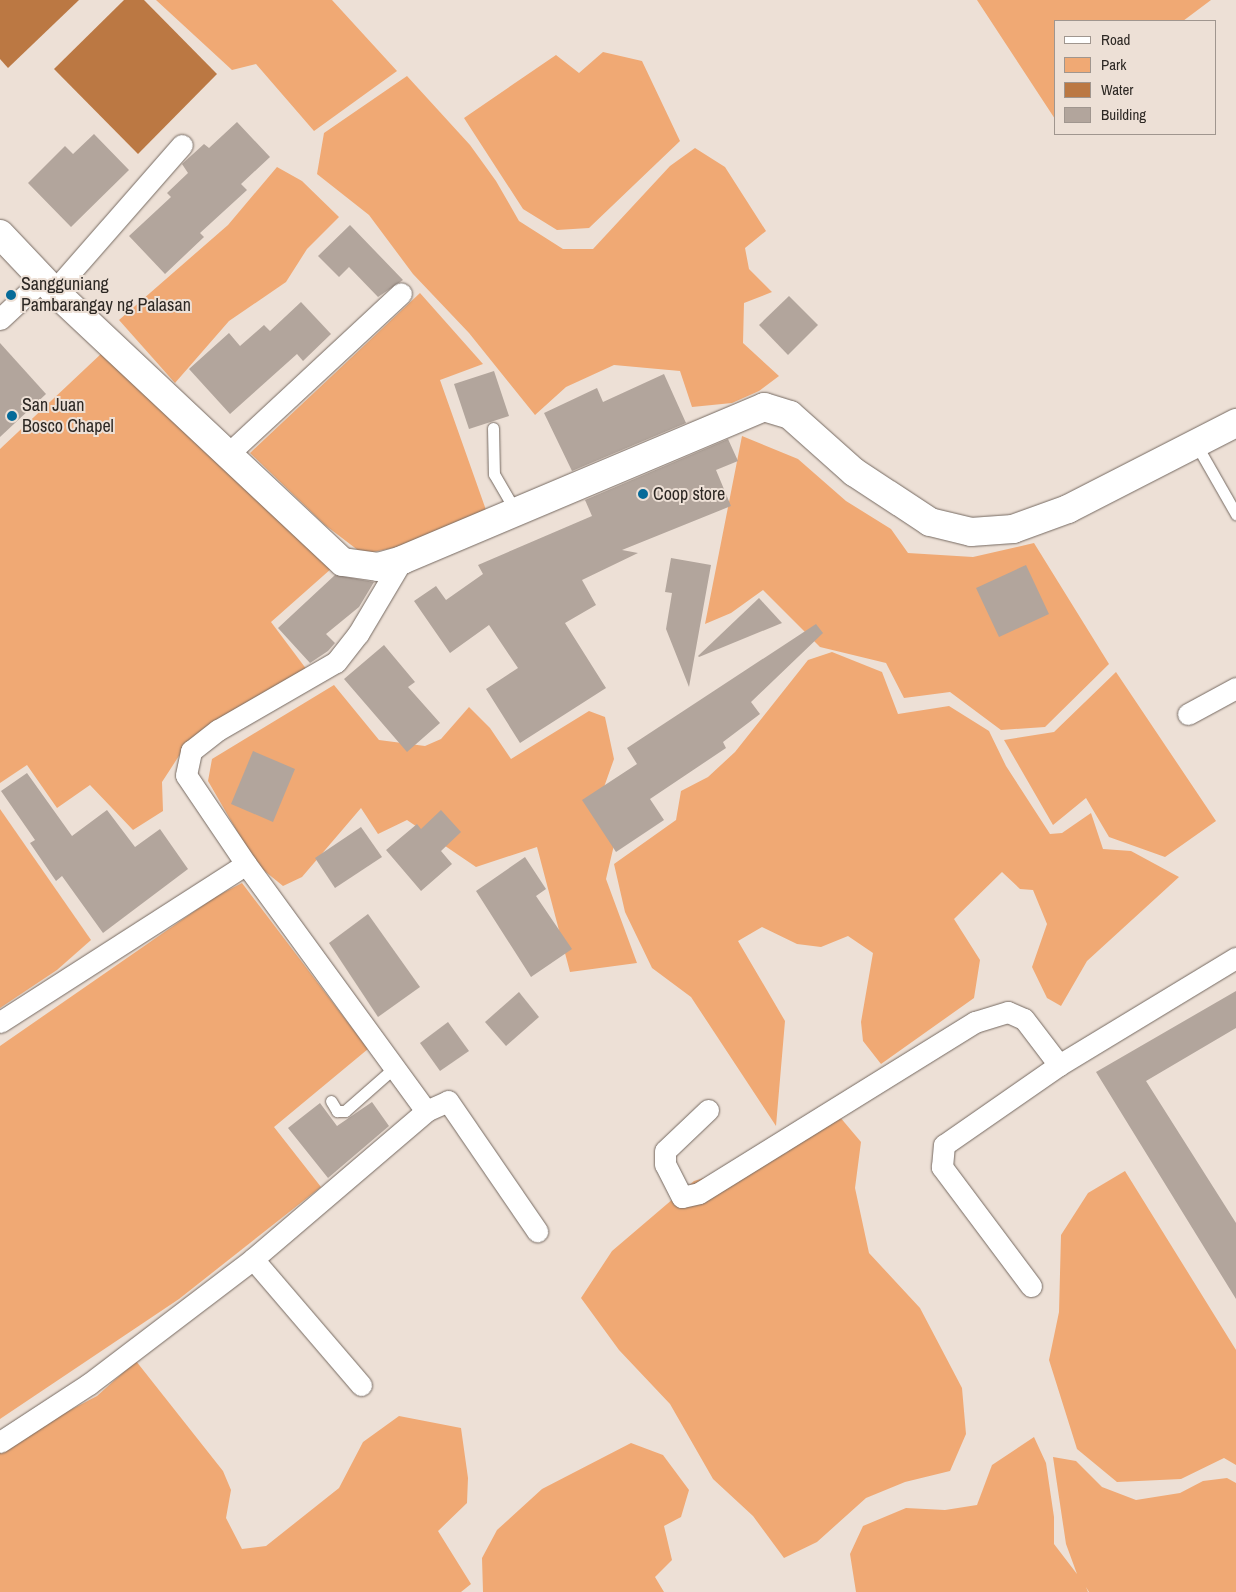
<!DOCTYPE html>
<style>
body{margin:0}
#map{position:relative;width:1236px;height:1592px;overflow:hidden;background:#ede0d6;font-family:"Archivo Narrow",sans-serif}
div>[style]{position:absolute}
.green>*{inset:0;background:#f0a974}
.water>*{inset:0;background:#bb7843}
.building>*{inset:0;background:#b2a59c}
.roads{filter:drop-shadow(0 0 1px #756961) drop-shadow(0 0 1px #756961)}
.service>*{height:11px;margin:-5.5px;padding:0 5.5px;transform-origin:5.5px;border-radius:5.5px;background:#fff}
.minor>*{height:21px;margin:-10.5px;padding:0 10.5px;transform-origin:10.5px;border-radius:10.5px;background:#fff}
.tertiary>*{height:28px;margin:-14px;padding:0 14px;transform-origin:14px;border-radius:14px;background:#fff}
.dots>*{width:14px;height:14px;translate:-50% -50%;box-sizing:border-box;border:2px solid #ede0d6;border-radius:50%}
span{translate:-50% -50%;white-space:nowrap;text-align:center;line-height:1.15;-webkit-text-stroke:4px #ede0d6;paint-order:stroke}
.poi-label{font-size:18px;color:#2d2824}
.left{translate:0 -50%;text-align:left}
.legend{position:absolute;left:1054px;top:20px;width:162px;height:115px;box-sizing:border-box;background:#ede0d6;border:1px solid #a0968f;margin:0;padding:6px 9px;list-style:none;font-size:15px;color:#2d2824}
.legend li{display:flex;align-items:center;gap:10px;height:25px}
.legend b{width:25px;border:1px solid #a0968f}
</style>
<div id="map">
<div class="green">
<i style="clip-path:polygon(156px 0,332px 0,397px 71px,314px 131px,256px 64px,232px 70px)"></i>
<i style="clip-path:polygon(977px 0,1211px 0,1183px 21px,1055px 21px,1055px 119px)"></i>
<i style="clip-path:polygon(603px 52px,642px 61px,680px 141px,589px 228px,557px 230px,523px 209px,464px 118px,556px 55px,579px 73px)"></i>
<i style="clip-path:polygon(407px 76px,470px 145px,496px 181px,519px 221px,563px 249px,593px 249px,670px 166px,695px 148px,725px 167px,766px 231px,745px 248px,749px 269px,772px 292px,744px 303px,743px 343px,779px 376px,759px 391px,732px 403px,692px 407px,680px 371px,614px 365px,566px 387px,535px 415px,469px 333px,413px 274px,369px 215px,317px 174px,324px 133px)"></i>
<i style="clip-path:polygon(277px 167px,302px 181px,339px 217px,307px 249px,286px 282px,229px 321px,175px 383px,119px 320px,228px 225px)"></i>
<i style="clip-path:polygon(420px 293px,483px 364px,440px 380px,486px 510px,398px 547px,363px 554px,325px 525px,250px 453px)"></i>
<i style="clip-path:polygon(103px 352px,332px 568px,271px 622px,307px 670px,188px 742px,162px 782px,163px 811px,133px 830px,90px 785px,57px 808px,27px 765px,0 783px,0 449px)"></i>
<i style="clip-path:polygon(742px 436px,798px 459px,846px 501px,891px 529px,908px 553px,973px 557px,1034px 543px,1109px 664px,1045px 727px,1001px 730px,950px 692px,904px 698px,886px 663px,820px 647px,763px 590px,731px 613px,705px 624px)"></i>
<i style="clip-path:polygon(832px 652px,882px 672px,898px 714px,949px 706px,989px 731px,1006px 766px,1050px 834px,1062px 833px,1091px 813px,1103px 849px,1131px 851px,1179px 877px,1087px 961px,1061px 1006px,1047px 998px,1032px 967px,1047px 924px,1033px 890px,1020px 889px,1002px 872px,954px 919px,980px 960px,974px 998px,881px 1064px,863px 1041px,861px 1022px,873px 953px,848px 936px,821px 947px,797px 944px,762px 927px,738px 941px,785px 1021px,776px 1126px,691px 997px,652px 968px,625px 912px,614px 864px,676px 820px,681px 791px,708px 777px,735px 752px,808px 660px)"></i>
<i style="clip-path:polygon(1116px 672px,1216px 821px,1165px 857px,1109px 837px,1086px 798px,1053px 825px,1004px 740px,1054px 732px)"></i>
<i style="clip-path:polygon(334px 685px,379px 740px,425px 746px,441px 739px,469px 707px,490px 728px,511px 759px,589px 711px,605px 717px,614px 759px,598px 804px,618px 828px,606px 879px,637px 963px,570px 972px,537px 847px,476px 867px,407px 820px,378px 834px,361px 808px,302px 877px,283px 886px,256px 864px,208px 781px,212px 759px)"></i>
<i style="clip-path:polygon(0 809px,91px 940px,57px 970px,0 1008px)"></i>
<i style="clip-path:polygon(242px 883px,368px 1049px,274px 1127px,321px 1187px,179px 1299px,0 1419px,0 1046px,215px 897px)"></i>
<i style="clip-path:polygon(834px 1110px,861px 1142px,855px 1188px,869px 1253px,920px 1308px,962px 1388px,966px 1434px,950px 1471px,905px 1482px,866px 1498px,817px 1542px,784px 1558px,753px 1516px,713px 1479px,670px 1404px,619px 1350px,581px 1298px,612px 1251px,694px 1181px,786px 1153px)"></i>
<i style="clip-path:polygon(1125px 1171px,1236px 1350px,1236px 1465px,1224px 1458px,1181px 1479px,1117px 1482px,1077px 1449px,1049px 1360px,1059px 1312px,1061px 1235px,1088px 1193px)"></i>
<i style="clip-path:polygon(136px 1361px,223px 1471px,231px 1490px,226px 1518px,242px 1549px,266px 1546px,339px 1488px,363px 1442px,399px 1416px,461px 1428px,468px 1478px,467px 1503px,438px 1531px,471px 1584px,461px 1592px,0 1592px,0 1447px,97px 1396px)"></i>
<i style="clip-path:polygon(1034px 1437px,1046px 1463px,1054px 1517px,1054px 1544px,1077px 1574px,1066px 1544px,1053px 1457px,1076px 1461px,1102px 1487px,1136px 1500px,1180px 1493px,1203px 1481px,1227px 1478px,1236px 1483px,1236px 1592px,1089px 1592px,1086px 1587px,1088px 1592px,856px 1592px,850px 1554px,863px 1526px,906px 1508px,945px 1510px,977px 1505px,992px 1465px)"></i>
<i style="clip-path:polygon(631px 1443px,663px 1455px,689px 1490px,681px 1517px,664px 1526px,672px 1560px,655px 1577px,664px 1592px,483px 1592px,482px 1558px,497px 1530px,542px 1489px)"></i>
</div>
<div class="water">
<i style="clip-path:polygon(0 0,79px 0,8px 68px,0 59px)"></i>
<i style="clip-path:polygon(124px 0,144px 0,217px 74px,138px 154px,54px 69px)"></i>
</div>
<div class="building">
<i style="clip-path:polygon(237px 122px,270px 157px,241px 184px,247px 190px,200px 233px,204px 237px,165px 274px,129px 236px,171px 197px,167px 193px,188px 173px,182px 164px,204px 144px,209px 148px)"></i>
<i style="clip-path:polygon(94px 134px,129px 170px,71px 227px,28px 183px,65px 146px,73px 154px)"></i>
<i style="clip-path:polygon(350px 225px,403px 280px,378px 297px,349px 267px,339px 277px,318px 256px)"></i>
<i style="clip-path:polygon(789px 296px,818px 325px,788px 355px,759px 325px)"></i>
<i style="clip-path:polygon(301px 302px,331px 334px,303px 361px,297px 354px,230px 414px,189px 369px,229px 333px,240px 346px,264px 325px,270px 331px)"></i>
<i style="clip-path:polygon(0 343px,46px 394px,0 437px)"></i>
<i style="clip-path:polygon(494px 371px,509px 416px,469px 429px,454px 384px)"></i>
<i style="clip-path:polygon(664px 374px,686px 423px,572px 471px,544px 413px,597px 388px,603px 402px)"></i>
<i style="clip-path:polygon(728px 439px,738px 461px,716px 470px,731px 506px,622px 550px,638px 553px,582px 580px,596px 605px,565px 623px,606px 688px,520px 743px,486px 689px,518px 668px,489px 625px,450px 653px,414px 601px,436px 586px,446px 600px,483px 574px,478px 565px,592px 516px,585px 500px)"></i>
<i style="clip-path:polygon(671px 558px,711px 565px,689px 687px,666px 629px,672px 593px,665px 592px)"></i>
<i style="clip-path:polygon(1026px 565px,1049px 614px,999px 637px,976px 588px)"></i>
<i style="clip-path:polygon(335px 575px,374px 582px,359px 607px,326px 634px,335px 643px,328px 651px,310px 663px,278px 628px)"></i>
<i style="clip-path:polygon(759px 598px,782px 623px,699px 657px,698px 656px)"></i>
<i style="clip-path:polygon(816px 624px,823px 633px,751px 702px,760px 714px,723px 742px,726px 748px,650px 799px,664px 820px,616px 852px,582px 800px,637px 764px,627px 748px)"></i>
<i style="clip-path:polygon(384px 645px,415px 682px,408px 687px,440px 723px,407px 752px,344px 679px)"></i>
<i style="clip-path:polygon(253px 751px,295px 769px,273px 822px,231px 804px)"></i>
<i style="clip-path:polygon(27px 773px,72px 836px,107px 810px,135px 847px,160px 829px,188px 869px,103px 933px,62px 876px,56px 881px,30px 843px,35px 840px,1px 791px)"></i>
<i style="clip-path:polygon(441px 810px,461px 832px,441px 851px,452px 864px,421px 891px,386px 850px,417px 824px,421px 829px)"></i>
<i style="clip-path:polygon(361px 827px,382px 857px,335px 888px,315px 858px)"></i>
<i style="clip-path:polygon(525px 857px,546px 889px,536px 896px,572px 949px,531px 977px,476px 891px)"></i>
<i style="clip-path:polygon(368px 914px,420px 987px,378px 1017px,329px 943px)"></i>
<i style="clip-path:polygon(1236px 991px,1236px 1028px,1146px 1081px,1236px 1223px,1236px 1299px,1096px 1072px)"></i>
<i style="clip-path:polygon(519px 992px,539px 1017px,506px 1046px,485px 1022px)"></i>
<i style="clip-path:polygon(448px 1022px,469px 1051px,440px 1071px,420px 1043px)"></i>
<i style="clip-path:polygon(372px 1102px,389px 1126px,328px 1178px,288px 1128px,320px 1103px,337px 1126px)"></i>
</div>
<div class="roads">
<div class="service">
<i style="left:493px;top:428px;width:46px;rotate:88.8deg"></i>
<i style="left:494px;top:474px;width:44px;rotate:59.9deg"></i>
<i style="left:1196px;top:444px;width:81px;rotate:60.3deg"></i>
<i style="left:331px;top:1101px;width:12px;rotate:59deg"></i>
<i style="left:337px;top:1111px;width:8px"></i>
<i style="left:345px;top:1111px;width:68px;rotate:-41.4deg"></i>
</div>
<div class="minor">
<i style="left:54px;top:291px;width:194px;rotate:-48.8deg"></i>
<i style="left:0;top:319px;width:59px;rotate:-42.9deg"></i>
<i style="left:228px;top:454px;width:236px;rotate:-42.9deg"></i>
<i style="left:1188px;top:714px;width:55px;rotate:-28.4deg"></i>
<i style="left:0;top:1022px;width:292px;rotate:-32.7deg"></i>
<i style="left:708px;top:1110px;width:59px;rotate:136.4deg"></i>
<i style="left:665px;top:1151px;width:13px;rotate:90deg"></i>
<i style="left:665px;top:1164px;width:37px;rotate:63deg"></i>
<i style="left:682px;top:1197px;width:17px;rotate:-13deg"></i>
<i style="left:699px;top:1193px;width:325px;rotate:-31.8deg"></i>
<i style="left:975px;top:1022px;width:34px;rotate:-17deg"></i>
<i style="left:1008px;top:1012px;width:17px;rotate:24deg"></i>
<i style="left:1024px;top:1019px;width:58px;rotate:52.7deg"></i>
<i style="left:426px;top:1111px;width:24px;rotate:-24deg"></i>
<i style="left:448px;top:1101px;width:158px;rotate:55.6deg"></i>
<i style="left:253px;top:1259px;width:166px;rotate:49.4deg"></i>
<i style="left:1031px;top:1286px;width:149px;rotate:-126.8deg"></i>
<i style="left:942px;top:1167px;width:22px;rotate:-85deg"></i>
<i style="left:944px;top:1145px;width:140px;rotate:-34.8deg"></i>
<i style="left:1059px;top:1065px;width:207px;rotate:-31.2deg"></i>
<i style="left:0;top:1442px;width:106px;rotate:-33.1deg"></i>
<i style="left:89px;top:1384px;width:206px;rotate:-37.3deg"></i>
<i style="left:253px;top:1259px;width:228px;rotate:-40.5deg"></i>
<i style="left:426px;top:1111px;width:306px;rotate:-126.1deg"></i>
<i style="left:246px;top:864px;width:107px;rotate:-124deg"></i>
<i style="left:186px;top:775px;width:25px;rotate:-78deg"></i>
<i style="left:191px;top:751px;width:34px;rotate:-38deg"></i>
<i style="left:218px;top:730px;width:136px;rotate:-30deg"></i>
<i style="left:336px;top:662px;width:36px;rotate:-52deg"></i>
<i style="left:358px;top:634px;width:86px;rotate:-59.3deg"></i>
</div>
<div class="tertiary">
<i style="left:0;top:234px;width:79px;rotate:46.5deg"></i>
<i style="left:54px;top:291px;width:396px;rotate:43.2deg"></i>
<i style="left:343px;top:562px;width:35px;rotate:8deg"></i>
<i style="left:378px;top:567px;width:25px;rotate:-16deg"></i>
<i style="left:402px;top:560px;width:393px;rotate:-22.9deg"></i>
<i style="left:764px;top:407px;width:27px;rotate:17deg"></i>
<i style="left:790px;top:415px;width:86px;rotate:41.7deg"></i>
<i style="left:854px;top:472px;width:91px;rotate:33.3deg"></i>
<i style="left:930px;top:522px;width:42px;rotate:13.7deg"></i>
<i style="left:971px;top:532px;width:42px;rotate:-4.1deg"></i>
<i style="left:1013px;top:529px;width:59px;rotate:-20deg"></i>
<i style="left:1068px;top:509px;width:189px;rotate:-27.1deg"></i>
</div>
</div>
<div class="dots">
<i style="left:11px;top:295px;background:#066b99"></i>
<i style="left:12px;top:416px;background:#066b99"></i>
<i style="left:643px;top:494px;background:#066b99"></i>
</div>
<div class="poi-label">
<span class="left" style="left:21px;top:295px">Sangguniang<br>Pambarangay ng Palasan</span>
<span class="left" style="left:22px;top:416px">San Juan<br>Bosco Chapel</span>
<span class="left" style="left:653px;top:494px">Coop store</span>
</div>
<ul class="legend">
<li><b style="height:6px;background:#fff"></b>Road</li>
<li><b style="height:14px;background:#f0a974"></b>Park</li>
<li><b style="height:14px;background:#bb7843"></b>Water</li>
<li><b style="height:14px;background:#b2a59c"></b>Building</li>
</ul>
</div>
